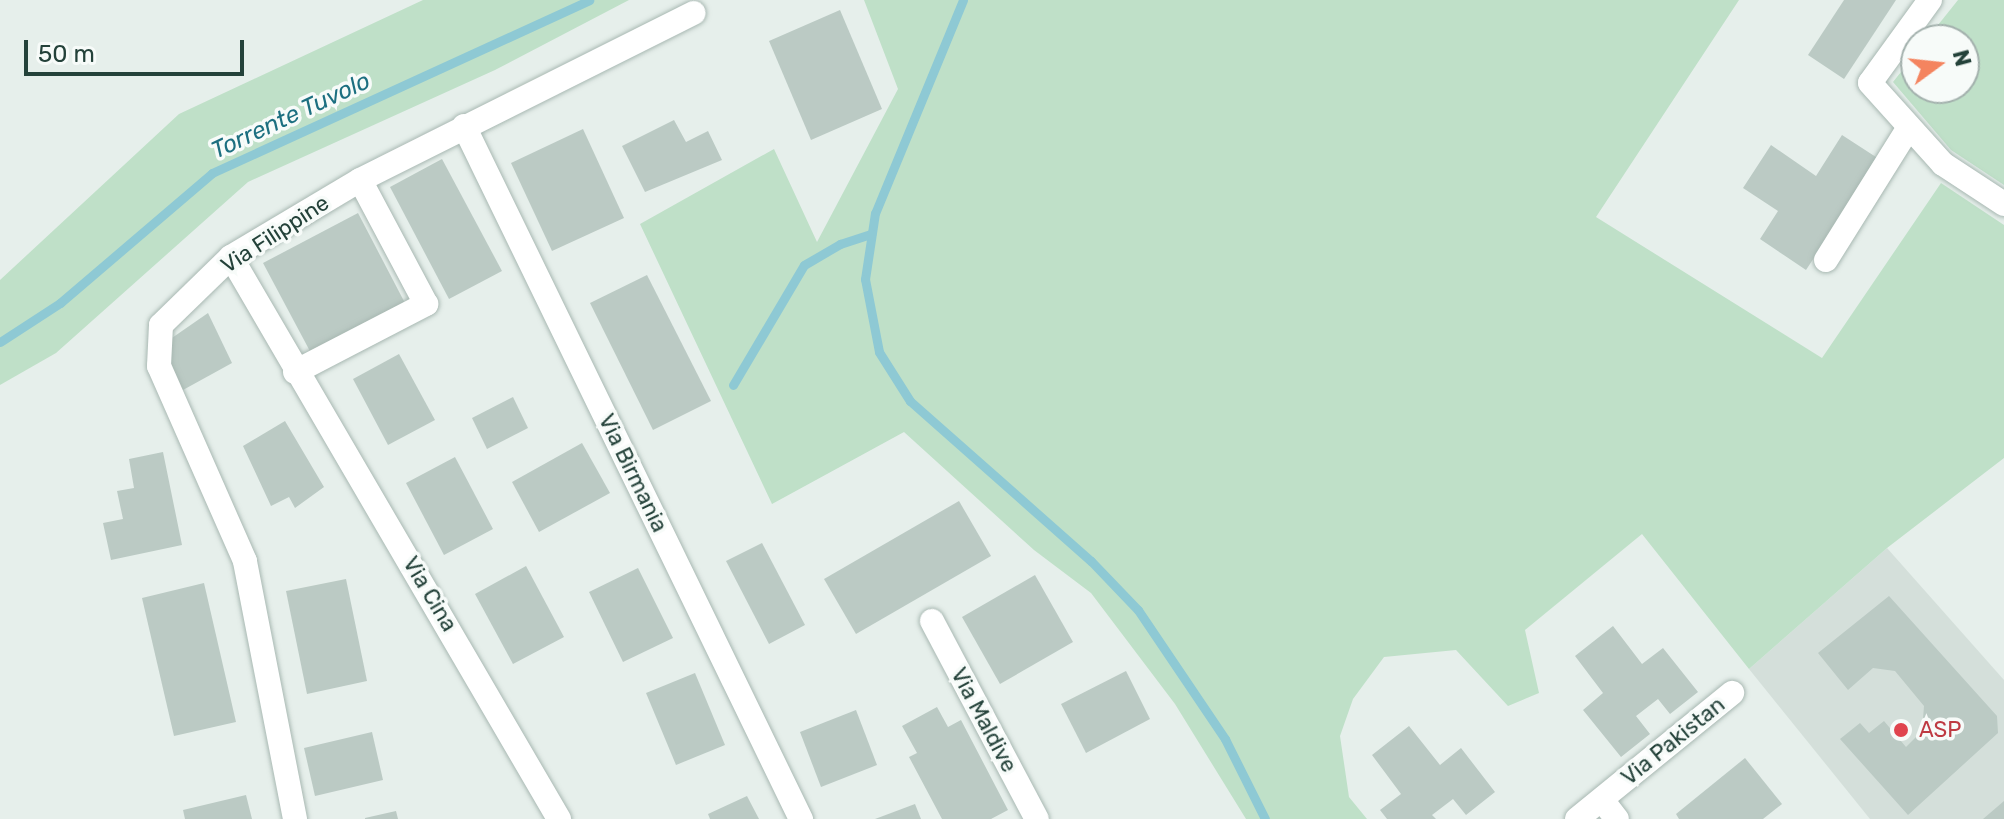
<!DOCTYPE html>
<style>
body{margin:0}
#map{position:relative;width:2004px;height:819px;overflow:hidden;background:#e6efeb;font-family:Rubik,sans-serif}
div>[style]{position:absolute}
.built>*{inset:0;background:#d4dfda}
.green>*{inset:0;background:#bfe0c8}
.stream>*{height:9px;margin:-4.5px;padding:0 4.5px;transform-origin:4.5px;border-radius:4.5px;background:#8ec9d4}
.building>*{inset:0;background:#bbcac4}
.roads{filter:drop-shadow(0 0 2px #a8b8b2) drop-shadow(0 0 2px #a8b8b2)}
.minor>*{height:24px;margin:-12px;padding:0 12px;transform-origin:12px;border-radius:12px;background:#fff}
.dots>*{width:22px;height:22px;translate:-50% -50%;box-sizing:border-box;border:4px solid #f7fbf9;border-radius:50%}
span{translate:-50% -50%;white-space:nowrap;text-align:center;line-height:1.15;-webkit-text-stroke:7px #f7fbf9;paint-order:stroke}
.street-label{font-size:22px;color:#24423a}
.health-label{font-size:22px;color:#be3a42}
.left{translate:0 -50%;text-align:left}
.water-label{font-size:24px;color:#1c6f80;font-style:italic}
.north{position:absolute;left:1900px;top:24px;width:80px;height:80px;box-sizing:border-box;background:#f7fbf9;border:2px solid #a3b1ad;border-radius:50%;rotate:75deg;font-size:22px;font-weight:700;line-height:32px;text-align:center;color:#24423a}
.north::after{content:'';display:block;margin:auto;width:28px;height:36px;background:#f4845f;clip-path:polygon(50% 0,100% 100%,50% 72%,0 100%)}
.scale{position:absolute;left:24px;top:40px;width:220px;height:36px;box-sizing:border-box;border:4px solid #24423a;border-top:0;padding-left:10px;font-size:24px;line-height:28px;white-space:nowrap;color:#24423a;-webkit-text-stroke:6px #f7fbf9;paint-order:stroke}
</style>
<div id="map">
<div class="built">
<i style="clip-path:polygon(1887px 548px,2004px 680px,2004px 819px,1870px 819px,1749px 669px)"></i>
</div>
<div class="green">
<i style="clip-path:polygon(423px 0,629px 0,495px 70px,248px 182px,56px 353px,0 385px,0 280px,179px 114px)"></i>
<i style="clip-path:polygon(864px 0,1739px 0,1596px 217px,1822px 358px,1941px 183px,2004px 225px,2004px 458px,1887px 548px,1749px 669px,1642px 534px,1525px 630px,1539px 693px,1508px 706px,1456px 650px,1384px 657px,1353px 699px,1340px 736px,1349px 797px,1367px 819px,1246px 819px,1175px 704px,1091px 593px,1034px 550px,904px 432px,772px 504px,640px 224px,774px 149px,817px 242px,898px 89px)"></i>
<i style="clip-path:polygon(1958px 0,2004px 0,2004px 185px,1951px 150px,1893px 82px,1916px 53px,1916px 88px,1964px 88px,1964px 40px,1926px 40px)"></i>
</div>
<div class="stream">
<i style="left:963px;top:0;width:230px;rotate:112.4deg"></i>
<i style="left:875px;top:213px;width:67px;rotate:98.6deg"></i>
<i style="left:865px;top:279px;width:74px;rotate:79.1deg"></i>
<i style="left:879px;top:352px;width:58px;rotate:57.7deg"></i>
<i style="left:910px;top:401px;width:242px;rotate:41.5deg"></i>
<i style="left:1091px;top:561px;width:68px;rotate:46.2deg"></i>
<i style="left:1138px;top:610px;width:156px;rotate:56deg"></i>
<i style="left:1225px;top:739px;width:89px;rotate:63.4deg"></i>
<i style="left:0;top:342px;width:72px;rotate:-33deg"></i>
<i style="left:60px;top:303px;width:200px;rotate:-40.5deg"></i>
<i style="left:212px;top:173px;width:415px;rotate:-24.6deg"></i>
<i style="left:733px;top:385px;width:139px;rotate:-59.4deg"></i>
<i style="left:804px;top:265px;width:42px;rotate:-30.3deg"></i>
<i style="left:840px;top:244px;width:33px;rotate:-18deg"></i>
</div>
<div class="building">
<i style="clip-path:polygon(1844px 0,1896px 0,1844px 79px,1808px 55px)"></i>
<i style="clip-path:polygon(840px 10px,882px 109px,811px 140px,769px 41px)"></i>
<i style="clip-path:polygon(674px 120px,686px 142px,708px 131px,722px 160px,645px 192px,622px 146px)"></i>
<i style="clip-path:polygon(583px 129px,624px 218px,552px 251px,511px 163px)"></i>
<i style="clip-path:polygon(1842px 135px,1879px 159px,1806px 270px,1760px 239px,1778px 211px,1743px 188px,1771px 145px,1816px 176px)"></i>
<i style="clip-path:polygon(442px 159px,502px 271px,449px 299px,390px 187px)"></i>
<i style="clip-path:polygon(358px 213px,406px 305px,312px 355px,263px 263px)"></i>
<i style="clip-path:polygon(647px 275px,711px 401px,653px 430px,590px 303px)"></i>
<i style="clip-path:polygon(208px 313px,232px 363px,183px 390px,167px 355px,169px 340px)"></i>
<i style="clip-path:polygon(399px 354px,435px 420px,388px 445px,353px 379px)"></i>
<i style="clip-path:polygon(513px 397px,528px 428px,487px 449px,472px 418px)"></i>
<i style="clip-path:polygon(285px 421px,324px 487px,295px 508px,289px 497px,271px 506px,243px 446px)"></i>
<i style="clip-path:polygon(582px 443px,610px 493px,539px 532px,512px 482px)"></i>
<i style="clip-path:polygon(163px 452px,182px 545px,111px 560px,103px 523px,123px 519px,117px 491px,134px 488px,129px 459px)"></i>
<i style="clip-path:polygon(455px 457px,493px 529px,444px 555px,406px 483px)"></i>
<i style="clip-path:polygon(959px 501px,991px 556px,856px 634px,824px 579px)"></i>
<i style="clip-path:polygon(762px 543px,805px 625px,769px 644px,726px 561px)"></i>
<i style="clip-path:polygon(526px 566px,564px 637px,513px 664px,475px 594px)"></i>
<i style="clip-path:polygon(638px 568px,673px 638px,623px 662px,589px 592px)"></i>
<i style="clip-path:polygon(1035px 575px,1073px 642px,1000px 684px,962px 617px)"></i>
<i style="clip-path:polygon(346px 579px,367px 681px,307px 694px,286px 591px)"></i>
<i style="clip-path:polygon(204px 583px,236px 722px,174px 736px,142px 598px)"></i>
<i style="clip-path:polygon(1889px 596px,1997px 716px,1998px 733px,1908px 815px,1840px 739px,1860px 723px,1869px 733px,1884px 721px,1906px 747px,1922px 731px,1924px 706px,1895px 671px,1873px 668px,1848px 690px,1818px 653px)"></i>
<i style="clip-path:polygon(1613px 626px,1642px 664px,1663px 648px,1698px 692px,1670px 714px,1658px 699px,1636px 716px,1650px 734px,1621px 757px,1583px 710px,1603px 693px,1575px 656px)"></i>
<i style="clip-path:polygon(1126px 671px,1150px 719px,1086px 753px,1061px 704px)"></i>
<i style="clip-path:polygon(695px 673px,725px 745px,676px 765px,646px 693px)"></i>
<i style="clip-path:polygon(937px 707px,948px 727px,961px 720px,1008px 810px,991px 819px,942px 819px,909px 757px,917px 753px,902px 726px)"></i>
<i style="clip-path:polygon(856px 710px,877px 765px,821px 787px,800px 732px)"></i>
<i style="clip-path:polygon(1409px 726px,1440px 765px,1461px 748px,1495px 792px,1466px 815px,1453px 799px,1432px 815px,1436px 819px,1387px 819px,1380px 810px,1401px 794px,1372px 755px)"></i>
<i style="clip-path:polygon(372px 732px,383px 780px,315px 796px,304px 748px)"></i>
<i style="clip-path:polygon(1745px 758px,1782px 804px,1763px 819px,1679px 819px,1676px 814px)"></i>
<i style="clip-path:polygon(246px 795px,252px 819px,185px 819px,183px 810px)"></i>
<i style="clip-path:polygon(747px 796px,759px 819px,710px 819px,708px 814px)"></i>
<i style="clip-path:polygon(2004px 801px,2004px 819px,1983px 819px)"></i>
<i style="clip-path:polygon(915px 804px,921px 819px,875px 819px)"></i>
<i style="clip-path:polygon(396px 811px,398px 819px,365px 819px,365px 818px)"></i>
</div>
<div class="roads">
<div class="minor">
<i style="left:1930px;top:0;width:102px;rotate:125.9deg"></i>
<i style="left:1870px;top:83px;width:109px;rotate:48deg"></i>
<i style="left:1943px;top:164px;width:73px;rotate:33.3deg"></i>
<i style="left:464px;top:126px;width:771px;rotate:64.07deg"></i>
<i style="left:231px;top:257px;width:651px;rotate:59.73deg"></i>
<i style="left:1826px;top:260px;width:155px;rotate:-58deg"></i>
<i style="left:295px;top:372px;width:148px;rotate:-27.4deg"></i>
<i style="left:426px;top:304px;width:140px;rotate:-118deg"></i>
<i style="left:932px;top:621px;width:224px;rotate:62.1deg"></i>
<i style="left:1602px;top:800px;width:24px;rotate:52deg"></i>
<i style="left:295px;top:819px;width:263px;rotate:-101deg"></i>
<i style="left:245px;top:561px;width:213px;rotate:-113.8deg"></i>
<i style="left:159px;top:366px;width:41px;rotate:-87.2deg"></i>
<i style="left:161px;top:325px;width:98px;rotate:-44.2deg"></i>
<i style="left:231px;top:257px;width:150px;rotate:-30.8deg"></i>
<i style="left:360px;top:180px;width:373px;rotate:-26.6deg"></i>
<i style="left:1577px;top:819px;width:200px;rotate:-39.1deg"></i>
</div>
</div>
<div class="dots">
<i style="left:1901px;top:730px;background:#e0444e"></i>
</div>
<div class="street-label">
<span style="left:275px;top:234px;rotate:-33deg">Via Filippine</span>
<span style="left:633px;top:473px;rotate:64deg">Via Birmania</span>
<span style="left:430px;top:594px;rotate:59deg">Via Cina</span>
<span style="left:984px;top:720px;rotate:62deg">Via Maldive</span>
<span style="left:1673px;top:741px;rotate:-39deg">Via Pakistan</span>
</div>
<div class="health-label">
<span class="left" style="left:1919px;top:730px">ASP</span>
</div>
<div class="water-label">
<span style="left:291px;top:116px;rotate:-25deg">Torrente Tuvolo</span>
</div>
<div class="north">N</div>
<div class="scale">50 m</div>
</div>
